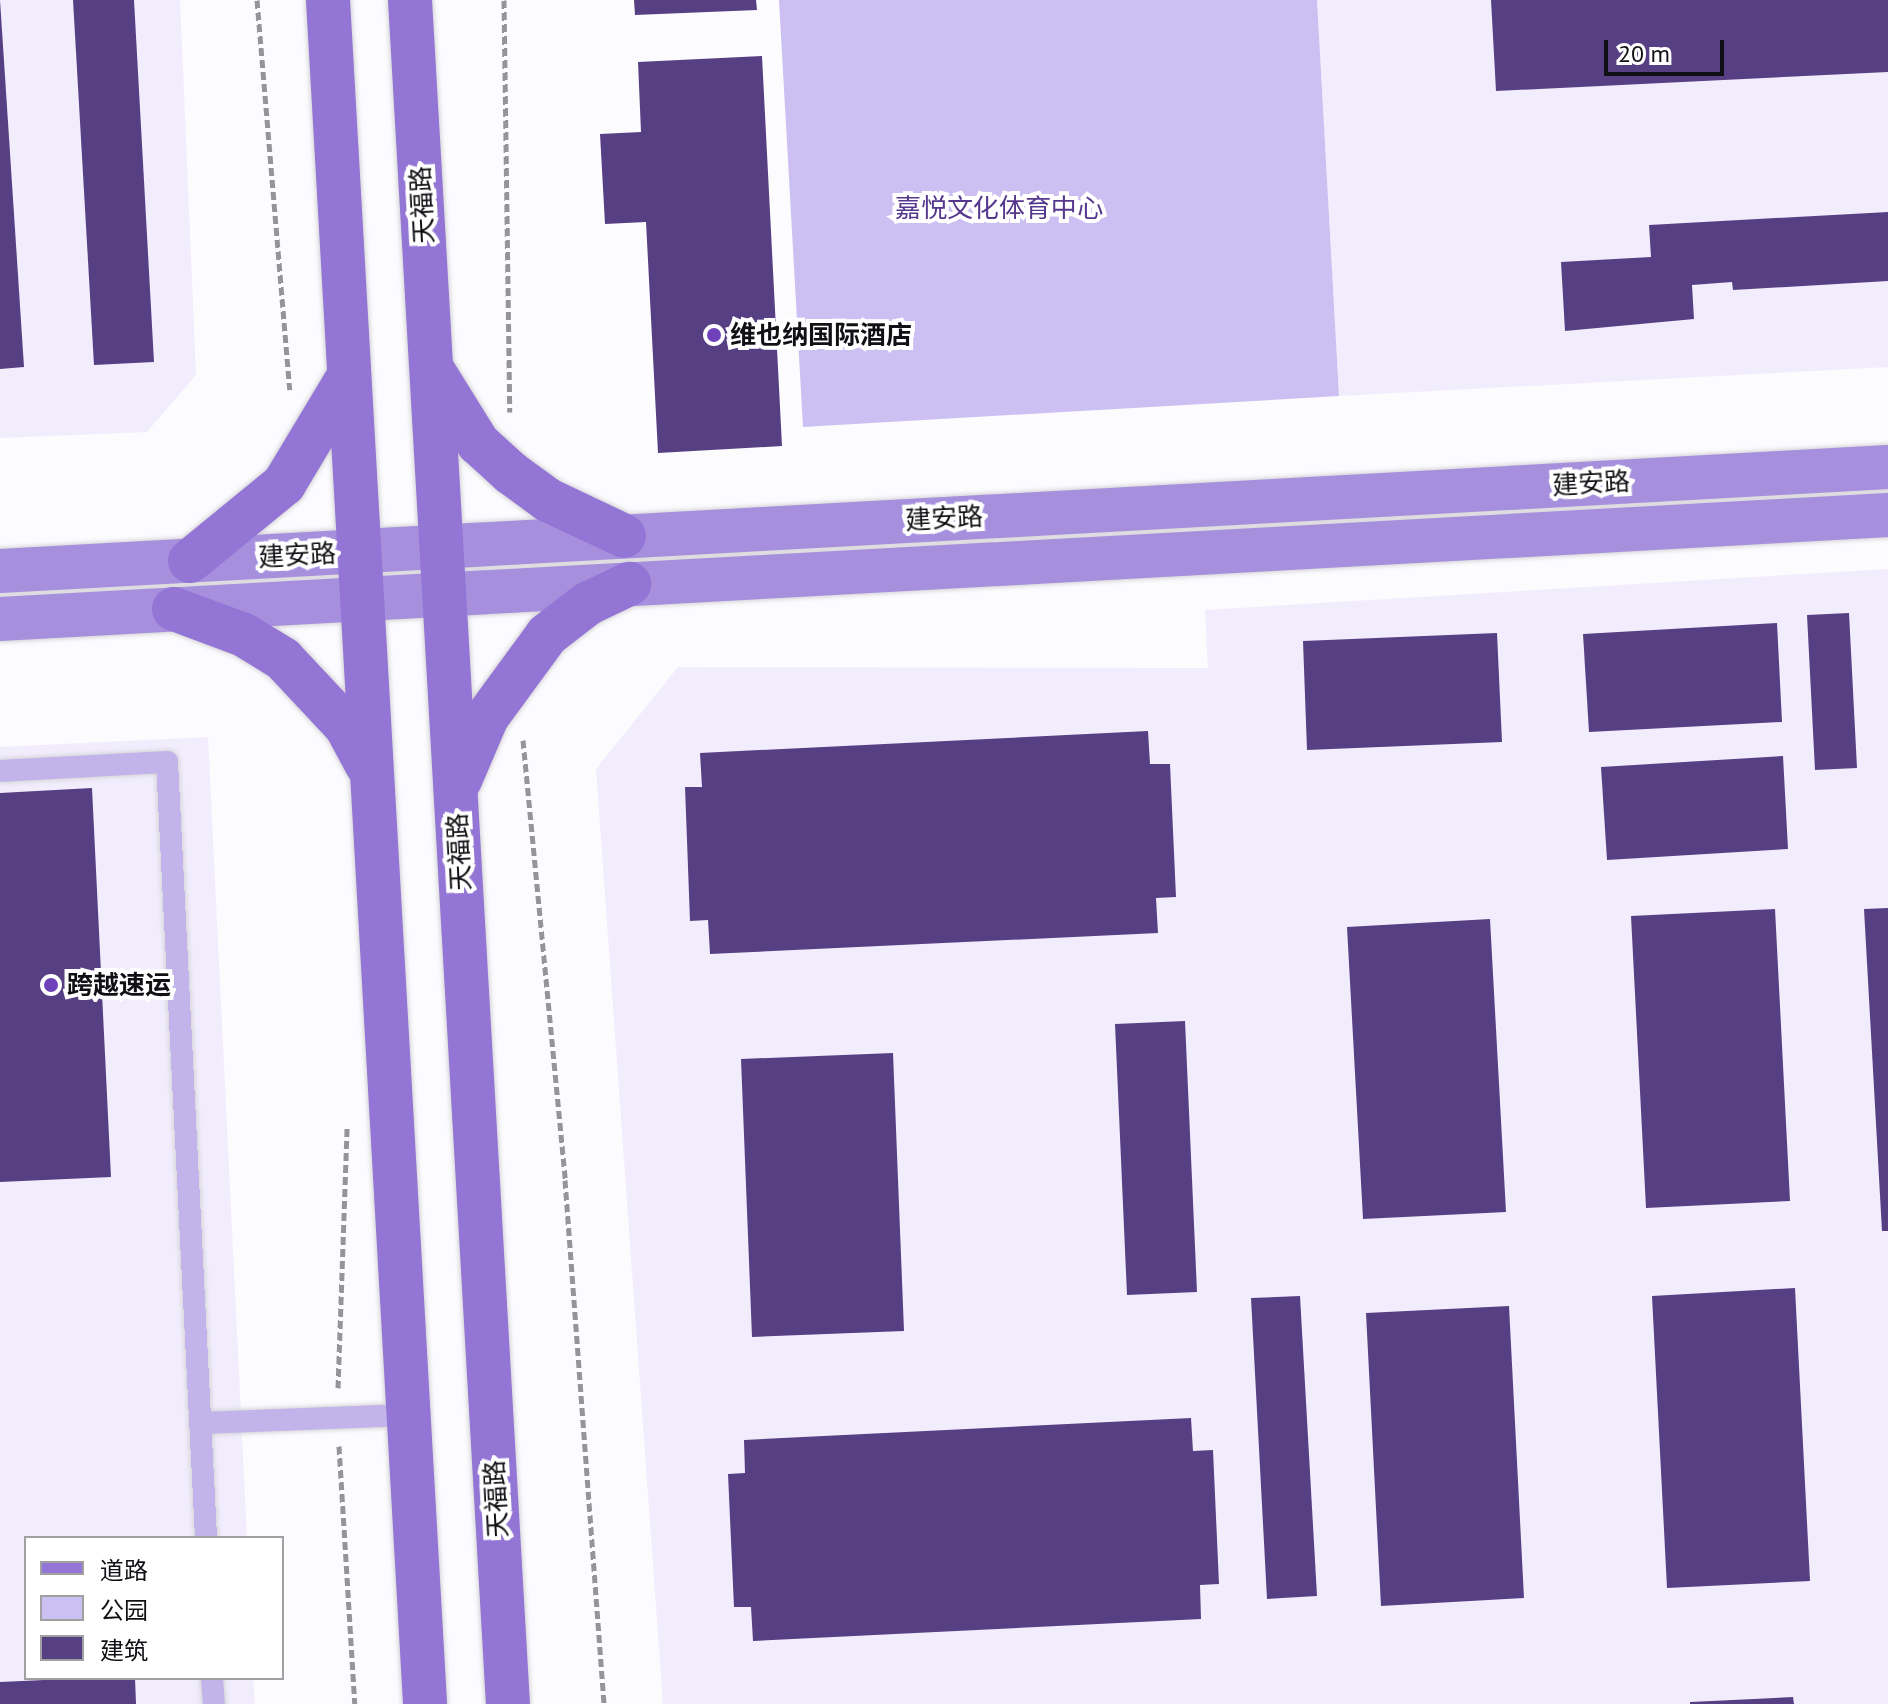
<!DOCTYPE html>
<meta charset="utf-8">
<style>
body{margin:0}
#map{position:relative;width:1888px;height:1704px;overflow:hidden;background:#fcfbfe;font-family:"PT Sans","Noto Sans SC",sans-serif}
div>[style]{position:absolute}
.built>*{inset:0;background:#f1edfd}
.green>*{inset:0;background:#ccc0f2}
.building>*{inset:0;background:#564083}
.path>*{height:5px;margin-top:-2.5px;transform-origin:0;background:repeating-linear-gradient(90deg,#959497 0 8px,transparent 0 12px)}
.roads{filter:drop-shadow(0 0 2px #d6d5d9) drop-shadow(0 0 2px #d6d5d9)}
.lane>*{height:22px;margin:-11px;padding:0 11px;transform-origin:11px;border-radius:11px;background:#c2b4ea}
.secondary>*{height:44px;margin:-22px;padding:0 22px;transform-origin:22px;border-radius:22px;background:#a690de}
.primary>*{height:44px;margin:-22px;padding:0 22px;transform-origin:22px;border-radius:22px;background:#9375d5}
.dots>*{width:22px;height:22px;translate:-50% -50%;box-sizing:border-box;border:4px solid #fff;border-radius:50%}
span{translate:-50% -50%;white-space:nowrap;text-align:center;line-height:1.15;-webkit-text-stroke:8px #fff;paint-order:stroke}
.street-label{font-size:26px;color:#111014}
.park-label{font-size:26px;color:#56378e}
.poi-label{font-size:26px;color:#111014;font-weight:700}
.left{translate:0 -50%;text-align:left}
.legend{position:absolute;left:24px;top:1536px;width:260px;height:144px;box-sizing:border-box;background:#fff;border:2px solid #a09fa1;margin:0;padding:10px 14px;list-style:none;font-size:24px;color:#111014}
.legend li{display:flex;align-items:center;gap:16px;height:40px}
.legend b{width:40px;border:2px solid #a09fa1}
.scale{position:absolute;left:1604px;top:40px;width:120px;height:36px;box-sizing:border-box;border:4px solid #111014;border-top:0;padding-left:10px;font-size:24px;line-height:28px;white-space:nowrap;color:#111014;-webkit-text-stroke:6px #fff;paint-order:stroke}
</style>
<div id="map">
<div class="built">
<i style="clip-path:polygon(0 0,180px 0,196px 375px,147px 432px,0 438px)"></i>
<i style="clip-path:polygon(1317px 0,1888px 0,1888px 367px,1339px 396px)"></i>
<i style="clip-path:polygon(1888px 569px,1888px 1704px,663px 1704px,596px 769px,678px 667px,1208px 668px,1205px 610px)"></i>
<i style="clip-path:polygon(208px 737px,247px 1538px,26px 1538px,26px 1678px,253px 1678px,255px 1704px,0 1704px,0 747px)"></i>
</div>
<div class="green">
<i style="clip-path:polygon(779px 0,1317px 0,1339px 396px,803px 427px)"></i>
</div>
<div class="building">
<i style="clip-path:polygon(0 0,24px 367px,0 369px)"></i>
<i style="clip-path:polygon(73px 0,134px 0,154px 362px,94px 365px)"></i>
<i style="clip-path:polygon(634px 0,756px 0,757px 10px,635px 15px)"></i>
<i style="clip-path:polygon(1491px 0,1888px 0,1888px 72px,1496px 91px)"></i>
<i style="clip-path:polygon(762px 56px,782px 446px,658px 453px,646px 222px,605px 224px,600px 134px,641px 132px,638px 62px)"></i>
<i style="clip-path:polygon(1888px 212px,1888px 281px,1733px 290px,1732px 282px,1692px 285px,1694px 319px,1565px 331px,1561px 262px,1651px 257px,1649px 225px)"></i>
<i style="clip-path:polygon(1849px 613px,1857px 768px,1815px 770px,1807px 615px)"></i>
<i style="clip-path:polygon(1777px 623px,1782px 722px,1589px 732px,1583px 634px)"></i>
<i style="clip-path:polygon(1497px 633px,1502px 742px,1307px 750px,1303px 641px)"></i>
<i style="clip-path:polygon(1148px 731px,1150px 764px,1170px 764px,1176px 897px,1156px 898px,1158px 933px,710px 954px,708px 920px,690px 921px,685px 787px,702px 787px,700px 753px)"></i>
<i style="clip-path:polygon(1783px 756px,1788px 849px,1607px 860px,1601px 767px)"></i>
<i style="clip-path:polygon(92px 788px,111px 1177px,0 1182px,0 793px)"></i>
<i style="clip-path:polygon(1888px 908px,1888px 1231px,1882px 1231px,1864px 909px)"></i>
<i style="clip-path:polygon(1775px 909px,1790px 1201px,1646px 1208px,1631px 916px)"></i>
<i style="clip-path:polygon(1490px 919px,1506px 1212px,1363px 1219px,1347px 927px)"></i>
<i style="clip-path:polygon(1185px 1021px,1197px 1292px,1127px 1295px,1115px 1024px)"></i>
<i style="clip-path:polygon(893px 1053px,904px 1331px,752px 1337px,741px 1059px)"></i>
<i style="clip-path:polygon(1795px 1288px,1810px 1581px,1667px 1588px,1652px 1296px)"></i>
<i style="clip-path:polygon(1300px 1296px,1317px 1596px,1267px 1599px,1251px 1298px)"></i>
<i style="clip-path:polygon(1509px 1306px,1524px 1598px,1381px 1606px,1366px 1313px)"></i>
<i style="clip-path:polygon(1191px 1418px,1193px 1451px,1213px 1450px,1219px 1584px,1200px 1585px,1201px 1619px,753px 1641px,751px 1607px,734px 1607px,728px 1474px,745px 1473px,744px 1440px)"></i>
<i style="clip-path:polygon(88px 1678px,135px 1678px,136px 1704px,0 1704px,0 1682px)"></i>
<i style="clip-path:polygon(1793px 1697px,1794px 1704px,1690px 1704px,1690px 1702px)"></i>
</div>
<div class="path">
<i style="left:257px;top:0;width:391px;rotate:85.2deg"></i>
<i style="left:504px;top:0;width:412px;rotate:89.2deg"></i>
<i style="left:523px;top:740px;width:442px;rotate:84.5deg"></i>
<i style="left:565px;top:1180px;width:525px;rotate:85.74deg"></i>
<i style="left:338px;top:1388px;width:262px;rotate:-88deg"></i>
<i style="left:339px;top:1446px;width:258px;rotate:86.5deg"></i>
</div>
<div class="roads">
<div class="lane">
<i style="left:0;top:771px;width:167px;rotate:-3.1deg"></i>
<i style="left:167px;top:762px;width:777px;rotate:87.12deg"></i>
<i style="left:200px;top:1423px;width:208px;rotate:-2.2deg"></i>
<i style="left:212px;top:1678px;width:26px;rotate:86deg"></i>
</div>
<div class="secondary">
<i style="left:0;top:571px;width:1891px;rotate:-3.15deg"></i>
<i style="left:0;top:619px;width:1891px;rotate:-3.15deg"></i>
</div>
<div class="primary">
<i style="left:328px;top:0;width:1707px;rotate:86.74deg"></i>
<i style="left:410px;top:0;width:1707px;rotate:86.71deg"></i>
<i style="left:434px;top:372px;width:84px;rotate:58.2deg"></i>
<i style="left:478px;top:443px;width:45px;rotate:42.3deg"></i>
<i style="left:511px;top:473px;width:46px;rotate:36.1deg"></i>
<i style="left:548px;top:500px;width:84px;rotate:25.3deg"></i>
<i style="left:190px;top:561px;width:122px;rotate:-39.3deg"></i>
<i style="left:284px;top:484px;width:126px;rotate:-59deg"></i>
<i style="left:174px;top:609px;width:75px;rotate:20.4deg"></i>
<i style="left:244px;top:635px;width:46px;rotate:31.6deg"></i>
<i style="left:283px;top:659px;width:92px;rotate:46.8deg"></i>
<i style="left:346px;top:726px;width:44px;rotate:61.7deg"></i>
<i style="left:460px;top:780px;width:69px;rotate:-66.8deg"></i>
<i style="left:487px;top:717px;width:102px;rotate:-53.8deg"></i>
<i style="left:547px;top:635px;width:51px;rotate:-37.8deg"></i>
<i style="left:587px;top:604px;width:47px;rotate:-25.5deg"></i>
</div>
</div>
<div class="dots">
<i style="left:714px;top:335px;background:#6f42ba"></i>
<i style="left:51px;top:985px;background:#6f42ba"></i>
</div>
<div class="street-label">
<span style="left:422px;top:205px;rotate:-93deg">天福路</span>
<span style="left:1591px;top:483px;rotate:-3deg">建安路</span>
<span style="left:944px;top:518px;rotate:-3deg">建安路</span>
<span style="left:297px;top:555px;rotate:-3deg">建安路</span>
<span style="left:459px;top:852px;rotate:-93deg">天福路</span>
<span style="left:496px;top:1499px;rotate:-93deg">天福路</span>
</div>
<div class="park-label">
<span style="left:999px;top:208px">嘉悦文化体育中心</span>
</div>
<div class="poi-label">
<span class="left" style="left:730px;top:335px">维也纳国际酒店</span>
<span class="left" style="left:67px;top:985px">跨越速运</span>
</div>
<ul class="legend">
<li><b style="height:10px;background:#9375d5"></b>道路</li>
<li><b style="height:22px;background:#ccc0f2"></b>公园</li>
<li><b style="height:22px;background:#564083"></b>建筑</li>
</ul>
<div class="scale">20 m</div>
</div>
